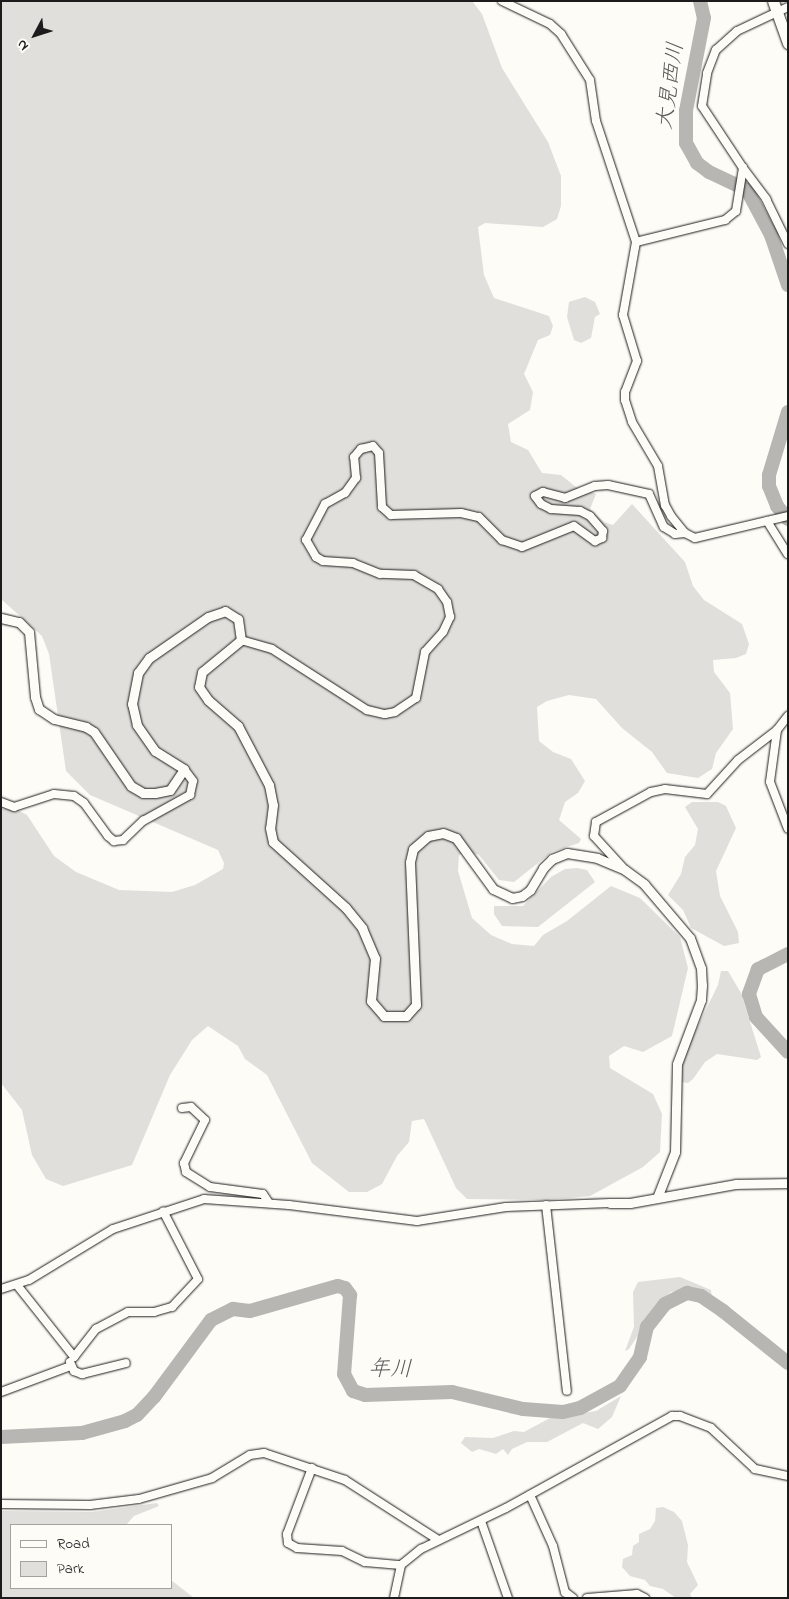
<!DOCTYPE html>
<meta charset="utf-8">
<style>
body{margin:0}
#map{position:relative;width:789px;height:1599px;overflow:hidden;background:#fdfcf7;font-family:"Indie Flower","Klee One",sans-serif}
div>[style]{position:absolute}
.green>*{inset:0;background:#e0dfdb}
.river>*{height:14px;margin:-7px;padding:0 7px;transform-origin:7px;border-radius:7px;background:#b7b6b2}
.roads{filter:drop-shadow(0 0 1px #1c1c1c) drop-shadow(0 0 1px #1c1c1c)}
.minor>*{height:8px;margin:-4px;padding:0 4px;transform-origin:4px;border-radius:4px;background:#fdfcf7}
.tertiary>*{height:9px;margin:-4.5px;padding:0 4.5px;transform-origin:4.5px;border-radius:4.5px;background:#fdfcf7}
.primary>*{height:11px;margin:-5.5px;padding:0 5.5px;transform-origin:5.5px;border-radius:5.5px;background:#fdfcf7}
span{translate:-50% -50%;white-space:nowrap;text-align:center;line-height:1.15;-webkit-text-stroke:5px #fdfcf7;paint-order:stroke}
.water-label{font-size:22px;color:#5a5a58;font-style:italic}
.frame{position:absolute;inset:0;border:2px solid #1c1c1c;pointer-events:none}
.legend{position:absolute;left:10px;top:1524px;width:162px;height:65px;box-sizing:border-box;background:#fdfcf7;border:1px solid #a3a29f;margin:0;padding:6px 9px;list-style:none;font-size:15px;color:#1c1c1c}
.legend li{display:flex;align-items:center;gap:10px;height:25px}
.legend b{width:25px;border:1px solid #a3a29f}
.north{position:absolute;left:10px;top:10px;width:50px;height:50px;-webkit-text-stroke:4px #fdfcf7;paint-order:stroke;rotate:230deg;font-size:14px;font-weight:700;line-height:20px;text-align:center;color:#1c1c1c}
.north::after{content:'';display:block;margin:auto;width:18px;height:22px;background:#1c1c1c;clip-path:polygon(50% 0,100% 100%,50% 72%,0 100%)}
</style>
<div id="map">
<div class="green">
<i style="clip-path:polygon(1px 1px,472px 1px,482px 14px,502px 68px,548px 142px,561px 176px,561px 206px,557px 219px,543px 227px,485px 223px,478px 227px,484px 275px,494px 298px,549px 316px,553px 326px,550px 335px,538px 340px,524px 374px,533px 392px,530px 410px,508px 424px,511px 442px,528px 450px,542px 473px,561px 475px,576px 487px,596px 494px,590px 509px,604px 522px,613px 525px,632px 504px,685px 562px,693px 586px,704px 600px,742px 624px,749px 644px,746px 654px,736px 658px,713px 660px,714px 672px,730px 693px,733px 729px,716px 753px,712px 769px,698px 778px,667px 773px,652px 752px,622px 728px,596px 699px,569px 695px,547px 701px,537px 707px,539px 741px,553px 752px,571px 759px,585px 781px,578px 793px,565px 802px,559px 820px,581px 839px,579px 843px,552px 852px,514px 882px,499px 880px,479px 855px,467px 851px,459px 855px,458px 871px,472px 918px,491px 935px,512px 944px,534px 946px,543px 935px,567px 921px,611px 886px,640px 898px,680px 937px,688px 968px,672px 1036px,643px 1052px,624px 1046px,609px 1056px,610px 1068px,653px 1094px,662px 1114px,660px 1152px,643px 1167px,590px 1196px,549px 1200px,467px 1199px,456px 1188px,424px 1119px,412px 1121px,409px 1142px,397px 1156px,382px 1184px,367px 1192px,349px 1192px,312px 1163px,267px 1075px,245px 1059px,238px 1046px,208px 1026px,192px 1040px,170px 1075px,132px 1165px,63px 1186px,46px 1179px,32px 1155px,22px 1110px,1px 1083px,1px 809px,16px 809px,27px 815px,54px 856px,76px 872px,119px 890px,172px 892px,195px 885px,223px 869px,224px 863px,218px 850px,90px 795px,66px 771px,49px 654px,42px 636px,1px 599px)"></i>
<i style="clip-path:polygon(585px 297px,595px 302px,600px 314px,595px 317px,591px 338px,581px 343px,574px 340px,567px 317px,569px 302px)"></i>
<i style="clip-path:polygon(692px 802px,718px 802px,726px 806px,736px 828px,716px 871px,720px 896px,738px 932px,739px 943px,724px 946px,691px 928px,683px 910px,668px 895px,681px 874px,685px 857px,695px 845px,698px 829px,685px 807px)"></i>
<i style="clip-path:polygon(577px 868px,587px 870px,595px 882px,538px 927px,502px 926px,494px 914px,494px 906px,523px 906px,551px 877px,565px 869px)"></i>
<i style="clip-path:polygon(721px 971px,728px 971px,741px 993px,761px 1057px,757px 1060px,717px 1054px,705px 1062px,693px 1079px,688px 1083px,682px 1082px,680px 1071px,686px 1050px,718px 985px)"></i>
<i style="clip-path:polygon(680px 1277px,711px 1290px,712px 1298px,686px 1289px,671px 1292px,662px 1299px,629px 1349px,625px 1351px,634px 1327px,633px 1292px,638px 1282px)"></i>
<i style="clip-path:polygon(621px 1396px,612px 1417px,598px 1429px,583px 1423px,547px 1442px,527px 1442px,512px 1449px,508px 1455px,503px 1449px,496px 1454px,479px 1449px,472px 1452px,461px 1443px,465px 1437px,493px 1438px,514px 1431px,524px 1432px,550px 1418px,596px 1411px)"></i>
<i style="clip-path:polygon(157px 1503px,159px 1506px,134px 1516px,126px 1525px,11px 1525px,11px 1588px,171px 1588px,171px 1580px,194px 1598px,1px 1598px,1px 1511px,92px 1512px)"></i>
<i style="clip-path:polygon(663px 1507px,674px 1512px,682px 1521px,688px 1545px,687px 1562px,698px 1585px,690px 1594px,692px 1598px,676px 1598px,663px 1589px,650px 1586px,645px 1580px,630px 1576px,622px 1567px,623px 1559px,632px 1555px,633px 1546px,639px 1542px,639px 1534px,650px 1529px,655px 1521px,656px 1508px)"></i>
</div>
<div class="river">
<i style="left:700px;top:1px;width:17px;rotate:77deg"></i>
<i style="left:704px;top:18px;width:95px;rotate:101deg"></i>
<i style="left:686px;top:111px;width:32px;rotate:90deg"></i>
<i style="left:686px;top:143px;width:23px;rotate:61deg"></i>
<i style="left:697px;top:163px;width:15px;rotate:37deg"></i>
<i style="left:709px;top:172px;width:42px;rotate:25.3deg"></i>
<i style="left:747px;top:190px;width:51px;rotate:61.9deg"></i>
<i style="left:771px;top:235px;width:53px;rotate:71.2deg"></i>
<i style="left:788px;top:412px;width:66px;rotate:106.8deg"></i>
<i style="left:769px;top:475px;width:11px;rotate:90deg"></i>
<i style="left:769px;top:486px;width:22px;rotate:68deg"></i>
<i style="left:777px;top:506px;width:17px;rotate:50deg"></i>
<i style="left:788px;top:954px;width:34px;rotate:153deg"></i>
<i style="left:758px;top:969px;width:27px;rotate:110deg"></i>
<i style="left:749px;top:994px;width:24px;rotate:73deg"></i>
<i style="left:756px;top:1017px;width:47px;rotate:47.6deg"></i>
<i style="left:1px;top:1437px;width:81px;rotate:-2.8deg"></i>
<i style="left:82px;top:1433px;width:45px;rotate:-15.6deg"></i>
<i style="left:125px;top:1421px;width:13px;rotate:-27deg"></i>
<i style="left:137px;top:1415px;width:25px;rotate:-47deg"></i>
<i style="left:154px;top:1397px;width:96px;rotate:-53.5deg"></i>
<i style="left:211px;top:1320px;width:25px;rotate:-27deg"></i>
<i style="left:233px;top:1309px;width:17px;rotate:7deg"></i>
<i style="left:250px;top:1311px;width:91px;rotate:-15.9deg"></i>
<i style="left:338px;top:1286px;width:7px;rotate:16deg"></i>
<i style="left:345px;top:1288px;width:9px;rotate:54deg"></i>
<i style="left:350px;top:1295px;width:79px;rotate:94.3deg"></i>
<i style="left:344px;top:1374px;width:19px;rotate:62deg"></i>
<i style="left:353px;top:1391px;width:13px;rotate:18deg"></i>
<i style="left:365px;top:1395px;width:87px;rotate:-2deg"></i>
<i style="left:452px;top:1392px;width:73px;rotate:13.5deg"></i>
<i style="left:523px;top:1409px;width:40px;rotate:4.3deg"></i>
<i style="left:563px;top:1412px;width:17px;rotate:-13deg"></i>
<i style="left:580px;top:1408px;width:46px;rotate:-28.8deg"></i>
<i style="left:620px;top:1386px;width:35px;rotate:-55deg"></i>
<i style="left:640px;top:1357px;width:31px;rotate:-77deg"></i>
<i style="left:647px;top:1327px;width:29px;rotate:-52deg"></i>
<i style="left:665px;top:1304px;width:25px;rotate:-27deg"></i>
<i style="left:687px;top:1293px;width:14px;rotate:12deg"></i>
<i style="left:701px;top:1296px;width:27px;rotate:34deg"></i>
<i style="left:723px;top:1311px;width:83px;rotate:38.7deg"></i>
</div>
<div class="roads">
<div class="minor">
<i style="left:502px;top:1px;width:53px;rotate:25.6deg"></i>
<i style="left:550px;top:24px;width:15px;rotate:42deg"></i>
<i style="left:561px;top:34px;width:54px;rotate:57.8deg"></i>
<i style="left:590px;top:80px;width:41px;rotate:81.7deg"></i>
<i style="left:596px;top:121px;width:127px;rotate:71.7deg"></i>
<i style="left:636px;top:242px;width:74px;rotate:100.1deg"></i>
<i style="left:623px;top:315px;width:48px;rotate:73.1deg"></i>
<i style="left:637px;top:361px;width:33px;rotate:111deg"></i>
<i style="left:625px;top:392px;width:8px;rotate:90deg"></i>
<i style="left:625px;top:400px;width:23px;rotate:72deg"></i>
<i style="left:632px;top:422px;width:51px;rotate:59.4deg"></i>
<i style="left:658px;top:466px;width:40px;rotate:80deg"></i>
<i style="left:665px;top:505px;width:13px;rotate:61deg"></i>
<i style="left:671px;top:516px;width:22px;rotate:51deg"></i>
<i style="left:685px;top:533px;width:11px;rotate:27deg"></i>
<i style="left:695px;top:538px;width:96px;rotate:-13.3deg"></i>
<i style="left:743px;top:168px;width:39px;rotate:53deg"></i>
<i style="left:766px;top:199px;width:50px;rotate:63.9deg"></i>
<i style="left:636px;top:242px;width:92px;rotate:-13.9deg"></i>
<i style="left:725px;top:220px;width:14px;rotate:-39deg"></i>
<i style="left:736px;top:211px;width:44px;rotate:-80.8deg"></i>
<i style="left:743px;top:168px;width:74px;rotate:-123.5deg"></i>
<i style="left:702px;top:106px;width:33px;rotate:-81deg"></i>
<i style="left:707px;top:73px;width:25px;rotate:-69deg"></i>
<i style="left:716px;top:50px;width:28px;rotate:-42deg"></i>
<i style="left:737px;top:31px;width:56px;rotate:-25.2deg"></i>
<i style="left:767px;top:521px;width:39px;rotate:58deg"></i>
<i style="left:241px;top:640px;width:32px;rotate:16deg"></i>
<i style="left:272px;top:649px;width:113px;rotate:32.7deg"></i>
<i style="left:367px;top:710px;width:18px;rotate:13deg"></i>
<i style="left:385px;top:714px;width:10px;rotate:-11deg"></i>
<i style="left:395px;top:712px;width:25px;rotate:-34deg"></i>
<i style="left:416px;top:698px;width:47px;rotate:-78.9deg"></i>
<i style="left:425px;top:652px;width:27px;rotate:-48deg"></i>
<i style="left:443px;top:632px;width:17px;rotate:-65deg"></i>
<i style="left:450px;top:617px;width:15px;rotate:-101deg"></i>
<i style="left:447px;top:602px;width:16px;rotate:-125deg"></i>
<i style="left:438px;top:589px;width:28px;rotate:-150deg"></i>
<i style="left:414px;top:575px;width:34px;rotate:-178deg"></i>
<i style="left:380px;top:574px;width:29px;rotate:-158deg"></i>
<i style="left:353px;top:563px;width:30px;rotate:-176deg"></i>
<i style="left:323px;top:561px;width:8px;rotate:-150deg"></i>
<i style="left:316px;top:557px;width:20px;rotate:-120deg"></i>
<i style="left:306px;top:540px;width:41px;rotate:-62.2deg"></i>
<i style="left:325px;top:504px;width:23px;rotate:-29deg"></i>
<i style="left:345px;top:493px;width:19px;rotate:-54deg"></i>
<i style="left:356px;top:478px;width:21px;rotate:-95deg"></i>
<i style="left:354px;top:457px;width:11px;rotate:-49deg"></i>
<i style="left:361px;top:449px;width:12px;rotate:-14deg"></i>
<i style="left:373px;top:446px;width:9px;rotate:49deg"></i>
<i style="left:379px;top:453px;width:54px;rotate:86.8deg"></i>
<i style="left:382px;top:507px;width:12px;rotate:42deg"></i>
<i style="left:391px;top:515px;width:70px;rotate:-1.6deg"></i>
<i style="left:461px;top:513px;width:18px;rotate:13deg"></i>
<i style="left:479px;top:517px;width:33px;rotate:45deg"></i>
<i style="left:502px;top:540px;width:21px;rotate:19deg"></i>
<i style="left:522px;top:547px;width:56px;rotate:-22deg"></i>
<i style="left:574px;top:526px;width:26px;rotate:36deg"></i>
<i style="left:595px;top:541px;width:8px;rotate:-23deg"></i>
<i style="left:602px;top:538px;width:7px;rotate:-82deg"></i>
<i style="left:603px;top:531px;width:20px;rotate:-131deg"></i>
<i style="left:590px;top:516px;width:11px;rotate:-153deg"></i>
<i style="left:580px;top:511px;width:29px;rotate:-176deg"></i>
<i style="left:551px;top:509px;width:11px;rotate:-153deg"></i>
<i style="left:541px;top:504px;width:10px;rotate:-127deg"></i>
<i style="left:535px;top:496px;width:9px;rotate:-27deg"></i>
<i style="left:543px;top:492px;width:23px;rotate:15deg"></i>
<i style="left:565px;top:498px;width:32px;rotate:-22deg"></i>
<i style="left:595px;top:486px;width:13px;rotate:-4deg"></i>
<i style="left:608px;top:485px;width:42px;rotate:12.4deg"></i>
<i style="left:649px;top:494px;width:36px;rotate:66deg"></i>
<i style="left:664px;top:527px;width:13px;rotate:32deg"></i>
<i style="left:675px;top:534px;width:10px;rotate:-6deg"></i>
<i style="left:777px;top:730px;width:52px;rotate:97.7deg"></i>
<i style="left:770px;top:782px;width:50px;rotate:69deg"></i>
<i style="left:1px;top:802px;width:14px;rotate:21deg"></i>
<i style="left:14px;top:807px;width:42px;rotate:-18deg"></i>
<i style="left:54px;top:794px;width:20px;rotate:6deg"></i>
<i style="left:74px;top:796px;width:12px;rotate:35deg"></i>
<i style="left:84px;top:803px;width:41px;rotate:54deg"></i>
<i style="left:108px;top:836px;width:8px;rotate:40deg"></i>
<i style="left:114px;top:841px;width:9px;rotate:-6deg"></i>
<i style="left:123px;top:840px;width:28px;rotate:-44deg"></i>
<i style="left:143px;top:821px;width:54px;rotate:-29deg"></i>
<i style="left:190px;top:795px;width:14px;rotate:-78deg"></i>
<i style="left:193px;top:781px;width:15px;rotate:-127deg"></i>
<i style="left:625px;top:870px;width:46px;rotate:-132.4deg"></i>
<i style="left:594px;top:836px;width:14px;rotate:-82deg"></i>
<i style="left:596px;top:822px;width:63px;rotate:-28.6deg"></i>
<i style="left:651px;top:792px;width:14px;rotate:-12deg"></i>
<i style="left:665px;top:789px;width:42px;rotate:6.8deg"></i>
<i style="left:707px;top:794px;width:46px;rotate:-47.6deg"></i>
<i style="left:738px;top:760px;width:49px;rotate:-37.6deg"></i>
<i style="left:777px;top:730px;width:18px;rotate:-52deg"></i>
<i style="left:182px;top:1108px;width:9px;rotate:-6deg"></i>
<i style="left:191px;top:1107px;width:19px;rotate:43deg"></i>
<i style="left:205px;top:1120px;width:48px;rotate:116deg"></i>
<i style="left:184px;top:1163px;width:9px;rotate:77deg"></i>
<i style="left:186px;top:1172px;width:28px;rotate:32deg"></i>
<i style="left:210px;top:1187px;width:53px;rotate:7.5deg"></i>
<i style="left:263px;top:1194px;width:11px;rotate:56deg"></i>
<i style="left:546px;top:1205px;width:187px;rotate:83.6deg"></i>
<i style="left:17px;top:1285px;width:92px;rotate:51.6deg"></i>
<i style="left:74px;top:1357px;width:36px;rotate:-52deg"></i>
<i style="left:96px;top:1329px;width:36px;rotate:-28deg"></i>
<i style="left:128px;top:1312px;width:26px"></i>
<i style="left:154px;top:1312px;width:19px;rotate:-16deg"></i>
<i style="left:172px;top:1307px;width:38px;rotate:-47deg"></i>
<i style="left:198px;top:1279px;width:76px;rotate:-117.2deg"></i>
<i style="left:1px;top:1289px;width:29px;rotate:-18deg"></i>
<i style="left:29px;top:1280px;width:98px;rotate:-31.3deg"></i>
<i style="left:113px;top:1229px;width:96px;rotate:-18.2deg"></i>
<i style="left:204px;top:1199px;width:85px;rotate:4deg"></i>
<i style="left:289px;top:1205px;width:129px;rotate:7.1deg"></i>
<i style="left:417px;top:1221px;width:90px;rotate:-8.9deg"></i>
<i style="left:506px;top:1207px;width:104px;rotate:-2.2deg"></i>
<i style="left:70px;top:1362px;width:10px;rotate:66deg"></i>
<i style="left:74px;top:1371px;width:9px;rotate:21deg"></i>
<i style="left:82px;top:1374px;width:45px;rotate:-14deg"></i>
<i style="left:1px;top:1392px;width:75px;rotate:-20.4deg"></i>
<i style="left:312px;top:1468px;width:71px;rotate:110.7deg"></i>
<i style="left:287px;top:1534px;width:9px;rotate:84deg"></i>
<i style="left:288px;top:1543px;width:10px;rotate:29deg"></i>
<i style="left:297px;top:1548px;width:45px;rotate:3.8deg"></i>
<i style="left:342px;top:1551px;width:25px;rotate:26deg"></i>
<i style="left:365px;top:1562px;width:36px;rotate:5deg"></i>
<i style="left:530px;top:1495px;width:56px;rotate:65.7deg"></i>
<i style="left:553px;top:1546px;width:48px;rotate:75.4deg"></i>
<i style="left:565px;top:1592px;width:10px;rotate:37deg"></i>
<i style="left:1px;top:1504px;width:89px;rotate:0.6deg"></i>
<i style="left:90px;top:1505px;width:49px;rotate:-7deg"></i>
<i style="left:139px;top:1499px;width:76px;rotate:-16deg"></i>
<i style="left:212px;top:1478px;width:44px;rotate:-31.2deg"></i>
<i style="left:250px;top:1455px;width:14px;rotate:-8deg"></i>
<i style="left:264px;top:1453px;width:85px;rotate:18.4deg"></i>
<i style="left:345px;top:1480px;width:109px;rotate:32.7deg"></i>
<i style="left:481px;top:1521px;width:82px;rotate:70.7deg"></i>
<i style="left:394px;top:1598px;width:34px;rotate:-78deg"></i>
<i style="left:401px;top:1565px;width:26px;rotate:-39deg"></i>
<i style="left:421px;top:1549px;width:94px;rotate:-25.8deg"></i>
<i style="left:506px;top:1508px;width:190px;rotate:-29deg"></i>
<i style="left:672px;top:1416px;width:8px"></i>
<i style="left:680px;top:1416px;width:33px;rotate:21deg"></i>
<i style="left:711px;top:1428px;width:60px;rotate:43deg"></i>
<i style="left:755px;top:1469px;width:34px;rotate:12deg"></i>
<i style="left:587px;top:1598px;width:50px;rotate:-4.6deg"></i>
<i style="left:637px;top:1594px;width:9px;rotate:27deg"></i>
</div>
<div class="tertiary">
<i style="left:1px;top:618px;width:18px;rotate:13deg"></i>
<i style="left:19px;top:622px;width:14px;rotate:45deg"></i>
<i style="left:29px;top:632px;width:65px;rotate:84.7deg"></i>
<i style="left:35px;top:697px;width:13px;rotate:72deg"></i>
<i style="left:39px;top:709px;width:18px;rotate:34deg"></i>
<i style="left:54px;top:719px;width:33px;rotate:14deg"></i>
<i style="left:86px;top:727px;width:9px;rotate:32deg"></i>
<i style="left:94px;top:732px;width:65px;rotate:55.6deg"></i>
<i style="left:131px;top:786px;width:14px;rotate:30deg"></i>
<i style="left:143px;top:793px;width:12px"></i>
<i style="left:155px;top:793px;width:15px;rotate:-11deg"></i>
<i style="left:170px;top:790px;width:25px;rotate:-56deg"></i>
<i style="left:184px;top:769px;width:34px;rotate:-148deg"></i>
<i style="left:155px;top:751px;width:32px;rotate:-125deg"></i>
<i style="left:137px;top:725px;width:22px;rotate:-103deg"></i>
<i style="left:132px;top:704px;width:32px;rotate:-79deg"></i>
<i style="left:138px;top:673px;width:19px;rotate:-54deg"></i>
<i style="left:149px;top:658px;width:72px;rotate:-34.8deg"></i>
<i style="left:208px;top:617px;width:18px;rotate:-19deg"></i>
<i style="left:225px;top:611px;width:15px;rotate:32deg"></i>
<i style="left:238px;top:619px;width:21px;rotate:82deg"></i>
<i style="left:241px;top:640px;width:50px;rotate:140.6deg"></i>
<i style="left:202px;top:672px;width:15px;rotate:101deg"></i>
<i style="left:199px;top:687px;width:16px;rotate:55deg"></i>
<i style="left:208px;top:700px;width:40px;rotate:41deg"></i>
<i style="left:238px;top:726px;width:67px;rotate:62.3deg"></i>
<i style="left:269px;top:785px;width:20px;rotate:79deg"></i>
<i style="left:273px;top:805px;width:23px;rotate:97deg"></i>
<i style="left:270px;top:828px;width:14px;rotate:78deg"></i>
<i style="left:273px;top:842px;width:98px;rotate:42.1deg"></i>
<i style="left:346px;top:908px;width:26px;rotate:51deg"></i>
<i style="left:362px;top:928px;width:33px;rotate:67deg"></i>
<i style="left:375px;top:958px;width:43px;rotate:95.3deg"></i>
<i style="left:371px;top:1001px;width:20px;rotate:49deg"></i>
<i style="left:384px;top:1016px;width:22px"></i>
<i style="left:406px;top:1016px;width:15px;rotate:-48deg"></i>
<i style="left:416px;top:1005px;width:143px;rotate:-92.4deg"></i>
<i style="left:410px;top:862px;width:13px;rotate:-77deg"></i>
<i style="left:413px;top:849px;width:20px;rotate:-41deg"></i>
<i style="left:428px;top:836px;width:15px;rotate:-11deg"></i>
<i style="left:443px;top:833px;width:14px;rotate:21deg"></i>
<i style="left:456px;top:838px;width:63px;rotate:54deg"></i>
<i style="left:493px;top:889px;width:21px;rotate:25deg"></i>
<i style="left:512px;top:898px;width:10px;rotate:-11deg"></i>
<i style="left:522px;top:896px;width:10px;rotate:-37deg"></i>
<i style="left:530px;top:890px;width:26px;rotate:-59deg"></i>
<i style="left:543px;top:868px;width:13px;rotate:-45deg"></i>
<i style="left:552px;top:859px;width:16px;rotate:-22deg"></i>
<i style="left:567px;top:853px;width:30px;rotate:9deg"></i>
<i style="left:597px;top:858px;width:30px;rotate:23deg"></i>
<i style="left:625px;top:870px;width:24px;rotate:36deg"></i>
<i style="left:644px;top:884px;width:71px;rotate:49.6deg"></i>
<i style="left:690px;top:938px;width:32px;rotate:70deg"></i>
<i style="left:701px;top:968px;width:17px;rotate:87deg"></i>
<i style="left:702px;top:985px;width:15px;rotate:94deg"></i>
<i style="left:701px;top:1000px;width:68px;rotate:110.6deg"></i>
<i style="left:677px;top:1064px;width:88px;rotate:91.3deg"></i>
<i style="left:675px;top:1152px;width:49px;rotate:111.4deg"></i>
<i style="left:610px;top:1203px;width:20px"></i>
<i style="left:630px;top:1203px;width:108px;rotate:-10.2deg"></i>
<i style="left:736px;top:1184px;width:52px;rotate:-1.1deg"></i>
</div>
<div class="primary">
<i style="left:773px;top:1px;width:45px;rotate:70.3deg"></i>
</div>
</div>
<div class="water-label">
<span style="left:672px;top:86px;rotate:-82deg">大見西川</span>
<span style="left:390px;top:1371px;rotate:1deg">年川</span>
</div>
<div class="frame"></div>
<ul class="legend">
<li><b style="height:6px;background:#fdfcf7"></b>Road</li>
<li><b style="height:14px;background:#e0dfdb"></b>Park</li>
</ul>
<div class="north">N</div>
</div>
